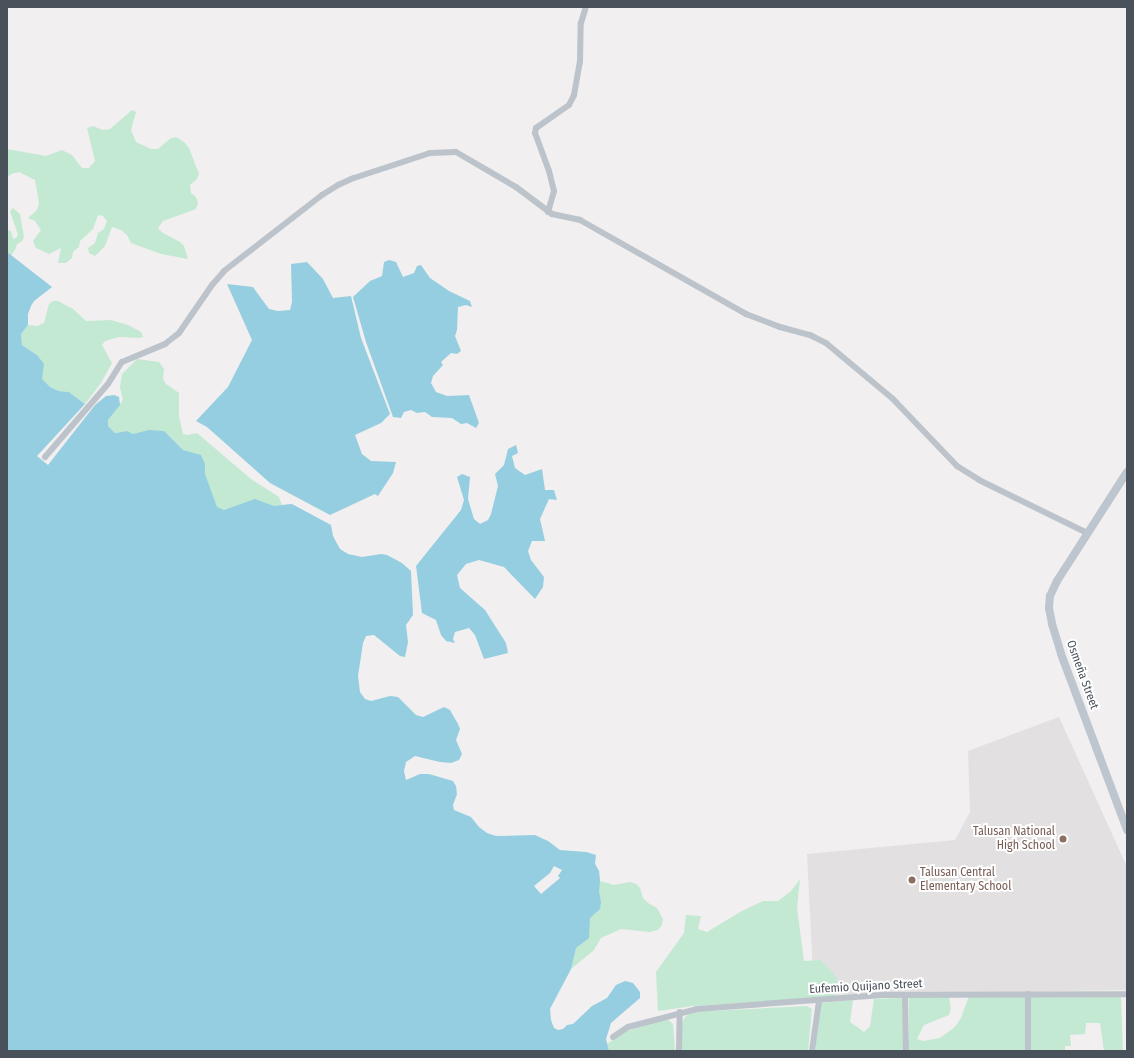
<!DOCTYPE html>
<meta charset="utf-8">
<style>
body{margin:0}
#map{position:relative;width:1134px;height:1058px;overflow:hidden;background:#f1efef;font-family:"Fira Sans Condensed",sans-serif}
div>[style]{position:absolute}
.education>*{inset:0;background:#e2e0e0}
.green>*{inset:0;background:#c3e9d3}
.water>*{inset:0;background:#95cee1}
.pier>*{inset:0;background:#f1efef}
.minor>*{height:6px;margin:-3px;padding:0 3px;transform-origin:3px;border-radius:3px;background:#bcc3ca}
.secondary>*{height:8px;margin:-4px;padding:0 4px;transform-origin:4px;border-radius:4px;background:#bdc5ce}
.dots>*{width:11px;height:11px;translate:-50% -50%;box-sizing:border-box;border:2px solid #fff;border-radius:50%}
span{translate:-50% -50%;white-space:nowrap;text-align:center;line-height:1.15;-webkit-text-stroke:4px #fff;paint-order:stroke}
.street-label{font-size:12px;color:#49515a}
.education-label{font-size:12px;color:#785e54}
.right{translate:-100% -50%;text-align:right}
.left{translate:0 -50%;text-align:left}
.frame{position:absolute;inset:0;border:8px solid #49515a;pointer-events:none}
</style>
<div id="map">
<div class="education">
<i style="clip-path:polygon(1059px 717px,1127px 867px,1127px 990px,814px 995px,807px 854px,955px 840px,970px 812px,968px 751px)"></i>
</div>
<div class="green">
<i style="clip-path:polygon(132px 110px,136px 112px,131px 130px,136px 142px,151px 149px,158px 149px,171px 138px,176px 137px,184px 142px,189px 148px,197px 169px,199px 174px,197px 179px,190px 185px,191px 193px,196px 197px,198px 203px,196px 209px,163px 221px,158px 228px,163px 233px,180px 242px,184px 246px,188px 259px,161px 254px,131px 243px,127px 235px,121px 230px,112px 227px,105px 246px,95px 256px,89px 253px,88px 248px,95px 243px,98px 233px,104px 229px,107px 221px,103px 216px,98px 215px,93px 229px,80px 241px,79px 247px,73px 252px,72px 258px,66px 263px,58px 263px,61px 248px,49px 254px,36px 248px,33px 241px,41px 230px,35px 221px,28px 218px,37px 210px,39px 203px,35px 180px,19px 172px,11px 174px,7px 178px,7px 149px,46px 156px,62px 150px,72px 155px,82px 168px,89px 168px,95px 161px,87px 128px,93px 126px,103px 130px,110px 129px)"></i>
<i style="clip-path:polygon(13px 208px,20px 214px,24px 237px,22px 241px,17px 244px,15px 250px,7px 261px,7px 230px,11px 231px,13px 239px,16px 238px,18px 235px,10px 211px)"></i>
<i style="clip-path:polygon(53px 301px,58px 301px,73px 309px,86px 321px,111px 320px,128px 325px,141px 332px,143px 337px,139px 338px,119px 337px,105px 341px,102px 345px,112px 363px,101px 383px,85px 404px,69px 392px,59px 391px,50px 387px,41px 379px,37px 355px,22px 345px,21px 334px,28px 325px,37px 326px,44px 323px,49px 304px)"></i>
<i style="clip-path:polygon(137px 359px,159px 362px,164px 369px,163px 379px,166px 384px,179px 393px,179px 416px,183px 434px,187px 435px,197px 433px,251px 479px,279px 497px,282px 505px,292px 504px,306px 589px,127px 431px,115px 433px,108px 426px,108px 420px,123px 400px,120px 387px,122px 374px)"></i>
<i style="clip-path:polygon(595px 860px,595px 864px,599px 871px,600px 881px,614px 885px,630px 882px,636px 884px,640px 888px,643px 898px,648px 903px,657px 908px,663px 919px,662px 925px,658px 930px,650px 932px,621px 929px,601px 938px,594px 950px,571px 969px,564px 982px,542px 944px,584px 936px)"></i>
<i style="clip-path:polygon(800px 879px,797px 908px,804px 961px,821px 960px,837px 978px,835px 997px,693px 1006px,658px 1011px,656px 972px,684px 933px,686px 915px,701px 916px,698px 929px,707px 932px,740px 912px,763px 901px,778px 901px,791px 891px)"></i>
<i style="clip-path:polygon(1025px 995px,1026px 1051px,909px 1051px,909px 997px,949px 996px,951px 1009px,949px 1015px,924px 1025px,917px 1039px,923px 1041px,940px 1038px,955px 1027px,961px 1018px,969px 996px)"></i>
<i style="clip-path:polygon(1036px 996px,1121px 997px,1123px 1051px,1104px 1051px,1100px 1023px,1086px 1023px,1085px 1034px,1070px 1035px,1071px 1046px,1065px 1046px,1065px 1051px,1031px 1051px,1031px 997px)"></i>
<i style="clip-path:polygon(901px 998px,903px 1002px,903px 1051px,815px 1051px,821px 1003px,853px 1000px,850px 1022px,864px 1032px,870px 1026px,874px 999px)"></i>
<i style="clip-path:polygon(807px 1006px,812px 1009px,808px 1051px,681px 1051px,682px 1023px,685px 1017px,691px 1012px)"></i>
<i style="clip-path:polygon(667px 1019px,673px 1024px,675px 1051px,609px 1051px,607px 1044px,627px 1031px)"></i>
</div>
<div class="water">
<i style="clip-path:polygon(7px 252px,52px 287px,34px 301px,31px 306px,28px 314px,28px 325px,21px 334px,22px 345px,37px 355px,44px 364px,42px 379px,50px 387px,59px 391px,69px 392px,85px 404px,37px 456px,48px 465px,95px 405px,106px 396px,114px 395px,119px 397px,120px 405px,108px 420px,108px 426px,115px 433px,127px 431px,133px 434px,149px 430px,164px 431px,183px 450px,201px 455px,205px 464px,205px 474px,217px 507px,224px 510px,255px 499px,274px 506px,292px 504px,331px 525px,333px 536px,340px 549px,348px 554px,362px 557px,381px 554px,387px 555px,402px 563px,411px 571px,413px 615px,406px 625px,408px 642px,405px 657px,400px 656px,374px 635px,366px 636px,363px 643px,358px 676px,360px 692px,365px 699px,371px 701px,390px 696px,398px 697px,416px 715px,423px 717px,444px 707px,450px 710px,458px 724px,460px 729px,456px 740px,462px 754px,459px 760px,451px 763px,440px 762px,415px 756px,406px 762px,404px 771px,406px 780px,420px 774px,429px 774px,453px 781px,456px 786px,457px 794px,453px 805px,454px 810px,471px 817px,479px 827px,487px 833px,496px 836px,535px 835px,548px 841px,560px 850px,586px 852px,596px 855px,595px 864px,599px 871px,600px 881px,599px 891px,601px 902px,600px 909px,590px 918px,589px 938px,576px 948px,571px 969px,550px 1009px,551px 1020px,554px 1028px,558px 1030px,563px 1029px,567px 1025px,573px 1024px,592px 1006px,607px 998px,616px 985px,625px 981px,633px 983px,640px 992px,640px 998px,611px 1023px,606px 1039px,609px 1051px,7px 1051px)"></i>
<i style="clip-path:polygon(389px 260px,396px 262px,403px 277px,414px 273px,417px 266px,421px 265px,430px 278px,449px 291px,470px 301px,472px 307px,466px 305px,458px 307px,457px 330px,455px 336px,461px 351px,457px 354px,451px 353px,441px 362px,443px 365px,433px 376px,431px 383px,436px 392px,447px 396px,469px 395px,479px 423px,476px 428px,467px 423px,461px 424px,452px 418px,432px 417px,425px 412px,417px 413px,411px 410px,404px 412px,401px 418px,393px 417px,366px 342px,353px 297px,370px 281px,382px 276px,384px 262px)"></i>
<i style="clip-path:polygon(307px 262px,323px 279px,333px 298px,351px 296px,361px 338px,390px 414px,381px 423px,355px 435px,362px 454px,371px 461px,396px 462px,393px 473px,378px 496px,375px 494px,330px 515px,270px 483px,207px 427px,196px 421px,228px 387px,252px 340px,227px 284px,253px 287px,269px 309px,278px 311px,290px 310px,292px 302px,291px 264px)"></i>
<i style="clip-path:polygon(516px 445px,518px 453px,512px 456px,515px 468px,525px 475px,542px 469px,545px 490px,554px 490px,557px 500px,549px 499px,540px 519px,545px 541px,532px 541px,528px 551px,531px 560px,544px 577px,543px 587px,535px 599px,504px 567px,479px 560px,466px 564px,457px 575px,460px 588px,485px 610px,506px 643px,508px 653px,484px 659px,475px 635px,469px 628px,455px 632px,453px 639px,455px 643px,446px 641px,441px 635px,436px 620px,422px 613px,416px 566px,461px 510px,464px 500px,457px 477px,462px 474px,470px 477px,468px 499px,474px 519px,480px 524px,488px 520px,491px 514px,498px 486px,495px 474px,504px 465px,508px 449px)"></i>
</div>
<div class="pier">
<i style="clip-path:polygon(554px 866px,562px 870px,558px 876px,560px 878px,541px 894px,534px 886px,550px 873px)"></i>
</div>
<div class="minor">
<i style="left:548px;top:212px;width:22px;rotate:-74deg"></i>
<i style="left:554px;top:191px;width:21px;rotate:-104deg"></i>
<i style="left:549px;top:171px;width:40px;rotate:-110.2deg"></i>
<i style="left:535px;top:133px;width:5px;rotate:-79deg"></i>
<i style="left:536px;top:128px;width:40px;rotate:-34.9deg"></i>
<i style="left:569px;top:105px;width:11px;rotate:-63deg"></i>
<i style="left:574px;top:95px;width:34px;rotate:-80deg"></i>
<i style="left:580px;top:62px;width:39px;rotate:-89deg"></i>
<i style="left:581px;top:23px;width:17px;rotate:-73deg"></i>
<i style="left:45px;top:457px;width:96px;rotate:-49.2deg"></i>
<i style="left:108px;top:384px;width:26px;rotate:-58deg"></i>
<i style="left:122px;top:362px;width:47px;rotate:-22.7deg"></i>
<i style="left:165px;top:344px;width:18px;rotate:-38deg"></i>
<i style="left:179px;top:333px;width:58px;rotate:-55.5deg"></i>
<i style="left:212px;top:285px;width:18px;rotate:-49deg"></i>
<i style="left:224px;top:271px;width:124px;rotate:-37.8deg"></i>
<i style="left:322px;top:195px;width:19px;rotate:-32deg"></i>
<i style="left:338px;top:185px;width:17px;rotate:-24deg"></i>
<i style="left:354px;top:178px;width:80px;rotate:-18.2deg"></i>
<i style="left:430px;top:153px;width:26px;rotate:-2deg"></i>
<i style="left:456px;top:152px;width:69px;rotate:30.3deg"></i>
<i style="left:516px;top:187px;width:45px;rotate:36.9deg"></i>
<i style="left:552px;top:214px;width:29px;rotate:12deg"></i>
<i style="left:580px;top:220px;width:191px;rotate:29.5deg"></i>
<i style="left:746px;top:314px;width:36px;rotate:21deg"></i>
<i style="left:780px;top:327px;width:31px;rotate:15deg"></i>
<i style="left:810px;top:335px;width:18px;rotate:27deg"></i>
<i style="left:826px;top:343px;width:87px;rotate:39.9deg"></i>
<i style="left:893px;top:399px;width:93px;rotate:46.3deg"></i>
<i style="left:957px;top:466px;width:26px;rotate:32deg"></i>
<i style="left:979px;top:480px;width:120px;rotate:26.1deg"></i>
<i style="left:1028px;top:994px;width:57px;rotate:90deg"></i>
<i style="left:905px;top:995px;width:56px;rotate:89deg"></i>
<i style="left:613px;top:1037px;width:18px;rotate:-34deg"></i>
<i style="left:628px;top:1027px;width:71px;rotate:-14.6deg"></i>
<i style="left:697px;top:1009px;width:189px;rotate:-4.3deg"></i>
<i style="left:885px;top:995px;width:242px;rotate:-0.2deg"></i>
<i style="left:679px;top:1051px;width:39px;rotate:-89deg"></i>
<i style="left:812px;top:1051px;width:50px;rotate:-82deg"></i>
</div>
<div class="secondary">
<i style="left:1127px;top:472px;width:130px;rotate:122.7deg"></i>
<i style="left:1057px;top:581px;width:17px;rotate:115deg"></i>
<i style="left:1050px;top:596px;width:12px;rotate:95deg"></i>
<i style="left:1049px;top:608px;width:16px;rotate:79deg"></i>
<i style="left:1052px;top:624px;width:31px;rotate:73deg"></i>
<i style="left:1061px;top:654px;width:188px;rotate:69.4deg"></i>
</div>
<div class="dots">
<i style="left:1063px;top:839px;background:#8d6e63"></i>
<i style="left:912px;top:880px;background:#8d6e63"></i>
</div>
<div class="street-label">
<span style="left:1082px;top:675px;rotate:70deg">Osmeña Street</span>
<span style="left:866px;top:987px;rotate:-3deg">Eufemio Quijano Street</span>
</div>
<div class="education-label">
<span class="right" style="left:1055px;top:839px">Talusan National<br>High School</span>
<span class="left" style="left:920px;top:880px">Talusan Central<br>Elementary School</span>
</div>
<div class="frame"></div>
</div>
